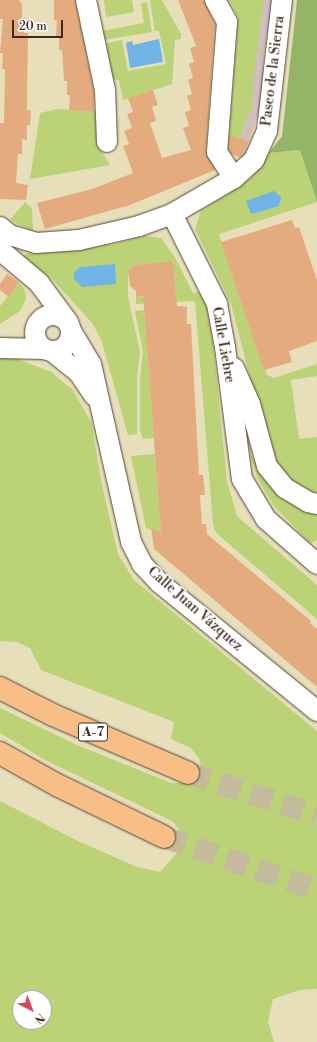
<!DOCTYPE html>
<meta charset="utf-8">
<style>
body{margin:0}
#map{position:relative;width:317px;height:1042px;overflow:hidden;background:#e6dfba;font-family:"Libre Bodoni",serif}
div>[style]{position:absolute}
.industrial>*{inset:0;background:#d2bec2}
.green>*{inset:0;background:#bbd277}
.forest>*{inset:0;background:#94b468}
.water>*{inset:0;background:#70b3e5}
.building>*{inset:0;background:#e4ac7e}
.motorway-tunnel>*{height:22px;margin-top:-11px;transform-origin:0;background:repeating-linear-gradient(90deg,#c4bb9b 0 22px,transparent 0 33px)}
.roads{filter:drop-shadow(0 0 1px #554535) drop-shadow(0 0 1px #554535)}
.minor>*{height:20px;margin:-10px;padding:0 10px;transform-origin:10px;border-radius:10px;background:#fff}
.minor>.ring{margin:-10px;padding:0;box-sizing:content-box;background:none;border:20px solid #fff;border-radius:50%}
.motorway>*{height:22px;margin:-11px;padding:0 11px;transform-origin:11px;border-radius:11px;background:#f7be88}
span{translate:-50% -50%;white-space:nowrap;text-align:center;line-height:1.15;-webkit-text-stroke:3px #fff;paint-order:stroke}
.shield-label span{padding:1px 3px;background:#fff;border:1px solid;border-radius:3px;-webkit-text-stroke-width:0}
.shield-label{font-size:13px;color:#3b2a1e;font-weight:700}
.street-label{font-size:14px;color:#3b2a1e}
.north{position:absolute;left:12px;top:990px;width:40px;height:40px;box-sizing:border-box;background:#fff;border:1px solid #b1aaa5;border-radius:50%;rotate:138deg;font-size:11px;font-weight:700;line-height:16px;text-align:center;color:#3b2a1e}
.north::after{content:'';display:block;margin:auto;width:14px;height:18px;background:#d1495b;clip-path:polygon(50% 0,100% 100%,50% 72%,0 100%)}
.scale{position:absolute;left:12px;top:20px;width:51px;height:18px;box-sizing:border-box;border:2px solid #3b2a1e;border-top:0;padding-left:5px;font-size:12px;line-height:14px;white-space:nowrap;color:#3b2a1e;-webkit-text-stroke:3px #fff;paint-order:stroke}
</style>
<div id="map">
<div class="industrial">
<i style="clip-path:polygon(264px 0,273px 0,264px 52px,261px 113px,257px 117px,243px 158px,228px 153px,234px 136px,241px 138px,248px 114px)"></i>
</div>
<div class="green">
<i style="clip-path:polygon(104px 0,132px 0,134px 12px,106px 17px)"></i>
<i style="clip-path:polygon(150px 0,162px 0,181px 34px,181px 39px,175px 40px,172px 84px,123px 100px,119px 80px,112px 79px,103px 44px,122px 40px,128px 71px,166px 64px,159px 31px,155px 31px)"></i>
<i style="clip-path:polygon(229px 0,264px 0,253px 85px,252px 112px,248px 114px,241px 138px,234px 136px,228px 153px,238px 17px)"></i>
<i style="clip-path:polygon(147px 2px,152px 32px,103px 40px,102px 31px,144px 23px,141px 4px)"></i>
<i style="clip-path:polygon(57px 109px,101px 111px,100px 149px,110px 165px,30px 179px,40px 113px)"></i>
<i style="clip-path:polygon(300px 150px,317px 202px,219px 234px,267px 375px,274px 378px,317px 364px,317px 376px,291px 380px,299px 439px,317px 437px,317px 493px,296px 487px,270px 455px,231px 304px,195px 229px,201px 211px,251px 178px,269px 153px)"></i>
<i style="clip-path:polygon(25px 202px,32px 208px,33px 231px,10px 220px)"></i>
<i style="clip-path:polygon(145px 236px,161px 238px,176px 259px,193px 293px,199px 292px,206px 303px,213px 341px,227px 481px,237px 516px,317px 585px,317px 619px,216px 533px,213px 524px,195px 301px,136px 304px,136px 297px,176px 294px,173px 261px,133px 265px,128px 271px,128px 297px,140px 352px,137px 377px,137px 434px,128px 435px,101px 339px,93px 324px,53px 280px,22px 256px,31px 252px,68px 251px,114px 244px)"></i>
<i style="clip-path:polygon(19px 282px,25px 291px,26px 299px,20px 311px,0 324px,0 306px)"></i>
<i style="clip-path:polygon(144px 310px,154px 438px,143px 439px,140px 429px,140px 379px,143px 352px,135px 311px)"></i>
<i style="clip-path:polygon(evenodd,0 357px,15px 358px,51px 372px,73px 390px,92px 424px,101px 481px,118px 554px,134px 580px,317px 731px,317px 989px,300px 990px,273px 999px,268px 1022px,274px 1042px,0 1042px,0 801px,78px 841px,137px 867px,160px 872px,183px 846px,182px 833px,172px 821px,47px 761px,0 733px,0 708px,77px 745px,171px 783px,188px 783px,196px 778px,201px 769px,200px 760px,191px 748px,171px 739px,174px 722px,41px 670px,30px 648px,17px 642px,0 641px,0 357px,20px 998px,44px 998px,44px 1022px,20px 1022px,20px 998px)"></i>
<i style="clip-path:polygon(249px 452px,268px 482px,290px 503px,317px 511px,317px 540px,310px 543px,274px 506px,258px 479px)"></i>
<i style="clip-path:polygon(155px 454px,161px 533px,146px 528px,131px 456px)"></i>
</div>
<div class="forest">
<i style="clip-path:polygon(297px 0,317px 0,317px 202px,300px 150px,269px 153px,282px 136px)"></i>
</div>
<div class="water">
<i style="clip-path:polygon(159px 39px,163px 62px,130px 68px,126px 43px,132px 41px,133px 45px)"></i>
<i style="clip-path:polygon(274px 191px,281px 197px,279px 206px,251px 214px,246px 201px)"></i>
<i style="clip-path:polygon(115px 264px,116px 284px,82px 287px,74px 279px,74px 273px,80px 267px)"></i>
</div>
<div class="building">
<i style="clip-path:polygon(0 0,20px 0,20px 3px,22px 3px,22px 18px,25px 18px,24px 33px,28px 33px,27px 110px,31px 111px,30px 125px,27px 125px,27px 140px,22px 139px,22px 154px,18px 154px,16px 183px,28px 185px,26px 200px,0 199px,0 123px,4px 123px,5px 69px,2px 69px,3px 53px,0 53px,3px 19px,0 19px)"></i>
<i style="clip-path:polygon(54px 0,75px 0,94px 91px,94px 111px,69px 110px,70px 95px,67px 95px,67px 81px,64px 81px,62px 50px,59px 50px,59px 36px,56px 36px,57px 21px,54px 20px)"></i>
<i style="clip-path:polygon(178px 0,204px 0,215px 24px,206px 151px,215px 170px,130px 205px,45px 229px,37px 203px,92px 189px,133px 173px,123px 146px,129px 144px,124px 131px,132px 128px,127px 114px,133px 112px,128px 98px,153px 90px,158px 105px,152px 107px,156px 121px,150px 123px,162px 158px,191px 150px,183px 128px,189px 126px,185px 112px,191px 110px,187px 96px,192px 94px,188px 80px,193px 78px,189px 64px,194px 62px,190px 48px,196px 46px)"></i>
<i style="clip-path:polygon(230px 135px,249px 141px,240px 157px,232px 154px,229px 149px)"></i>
<i style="clip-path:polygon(292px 220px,295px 228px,299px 227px,317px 280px,317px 341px,289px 351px,292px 362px,264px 370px,221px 242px)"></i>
<i style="clip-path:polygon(173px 261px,177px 306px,187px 307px,187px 324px,191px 324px,199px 475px,203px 475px,205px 495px,200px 495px,202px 524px,206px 524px,207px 534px,311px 621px,310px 623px,317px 629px,317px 687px,154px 549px,151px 528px,161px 533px,143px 296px,136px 297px,136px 291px,130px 286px,128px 271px,133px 265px)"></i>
<i style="clip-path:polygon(7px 274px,19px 282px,9px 297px,0 290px,0 284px)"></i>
</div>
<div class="motorway-tunnel">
<i style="left:188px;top:773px;width:136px;rotate:18deg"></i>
<i style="left:164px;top:837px;width:162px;rotate:19.1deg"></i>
</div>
<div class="roads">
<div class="minor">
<i style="left:86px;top:0;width:92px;rotate:78.1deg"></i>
<i style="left:105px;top:90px;width:52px;rotate:87.8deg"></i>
<i style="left:215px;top:0;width:25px;rotate:61deg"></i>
<i style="left:227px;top:22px;width:130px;rotate:94.4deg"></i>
<i style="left:217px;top:152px;width:31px;rotate:57deg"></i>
<i style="left:172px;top:214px;width:101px;rotate:63.4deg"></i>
<i style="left:217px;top:304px;width:44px;rotate:79.5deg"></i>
<i style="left:225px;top:347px;width:133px;rotate:82.7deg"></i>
<i style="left:242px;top:479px;width:47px;rotate:59deg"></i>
<i style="left:266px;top:519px;width:68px;rotate:41.4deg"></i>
<i style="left:0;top:227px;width:13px;rotate:39deg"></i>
<i style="left:10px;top:235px;width:27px;rotate:17deg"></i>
<i style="left:36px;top:243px;width:43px;rotate:-4deg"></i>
<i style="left:79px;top:240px;width:62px;rotate:-13.1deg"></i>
<i style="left:139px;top:226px;width:35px;rotate:-20deg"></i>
<i style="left:172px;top:214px;width:72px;rotate:-30.1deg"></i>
<i style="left:234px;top:178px;width:27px;rotate:-42deg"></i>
<i style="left:254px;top:160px;width:32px;rotate:-66deg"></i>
<i style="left:267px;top:131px;width:132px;rotate:-83.5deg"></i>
<i style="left:0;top:250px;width:51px;rotate:40.2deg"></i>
<i style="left:39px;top:283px;width:49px;rotate:53.4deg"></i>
<i class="ring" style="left:35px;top:315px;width:16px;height:16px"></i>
<i style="left:71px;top:331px;width:39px;rotate:59deg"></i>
<i style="left:91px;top:364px;width:182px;rotate:77.3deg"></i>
<i style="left:131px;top:542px;width:25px;rotate:63deg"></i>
<i style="left:142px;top:564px;width:26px;rotate:47deg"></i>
<i style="left:160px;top:583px;width:203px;rotate:39.2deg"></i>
<i style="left:0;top:348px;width:44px;rotate:1.3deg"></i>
<i style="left:52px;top:351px;width:35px;rotate:39deg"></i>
<i style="left:79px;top:373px;width:27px;rotate:56deg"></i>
<i style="left:234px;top:368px;width:39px;rotate:66deg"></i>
<i style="left:250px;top:404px;width:64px;rotate:74.7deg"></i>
<i style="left:267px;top:466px;width:28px;rotate:51deg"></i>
<i style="left:285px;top:488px;width:27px;rotate:31deg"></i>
<i style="left:308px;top:502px;width:9px;rotate:13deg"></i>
</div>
<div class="motorway">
<i style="left:0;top:688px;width:59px;rotate:27deg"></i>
<i style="left:53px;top:715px;width:147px;rotate:23.2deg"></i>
<i style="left:0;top:753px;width:65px;rotate:29.3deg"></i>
<i style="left:57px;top:785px;width:119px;rotate:25.9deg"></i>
</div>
</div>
<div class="shield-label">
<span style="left:93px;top:732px">A-7</span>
</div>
<div class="street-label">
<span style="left:273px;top:71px;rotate:-83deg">Paseo de la Sierra</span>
<span style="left:223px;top:345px;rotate:80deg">Calle Liebre</span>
<span style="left:195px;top:609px;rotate:41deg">Calle Juan Vázquez</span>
</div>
<div class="north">N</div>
<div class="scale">20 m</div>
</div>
